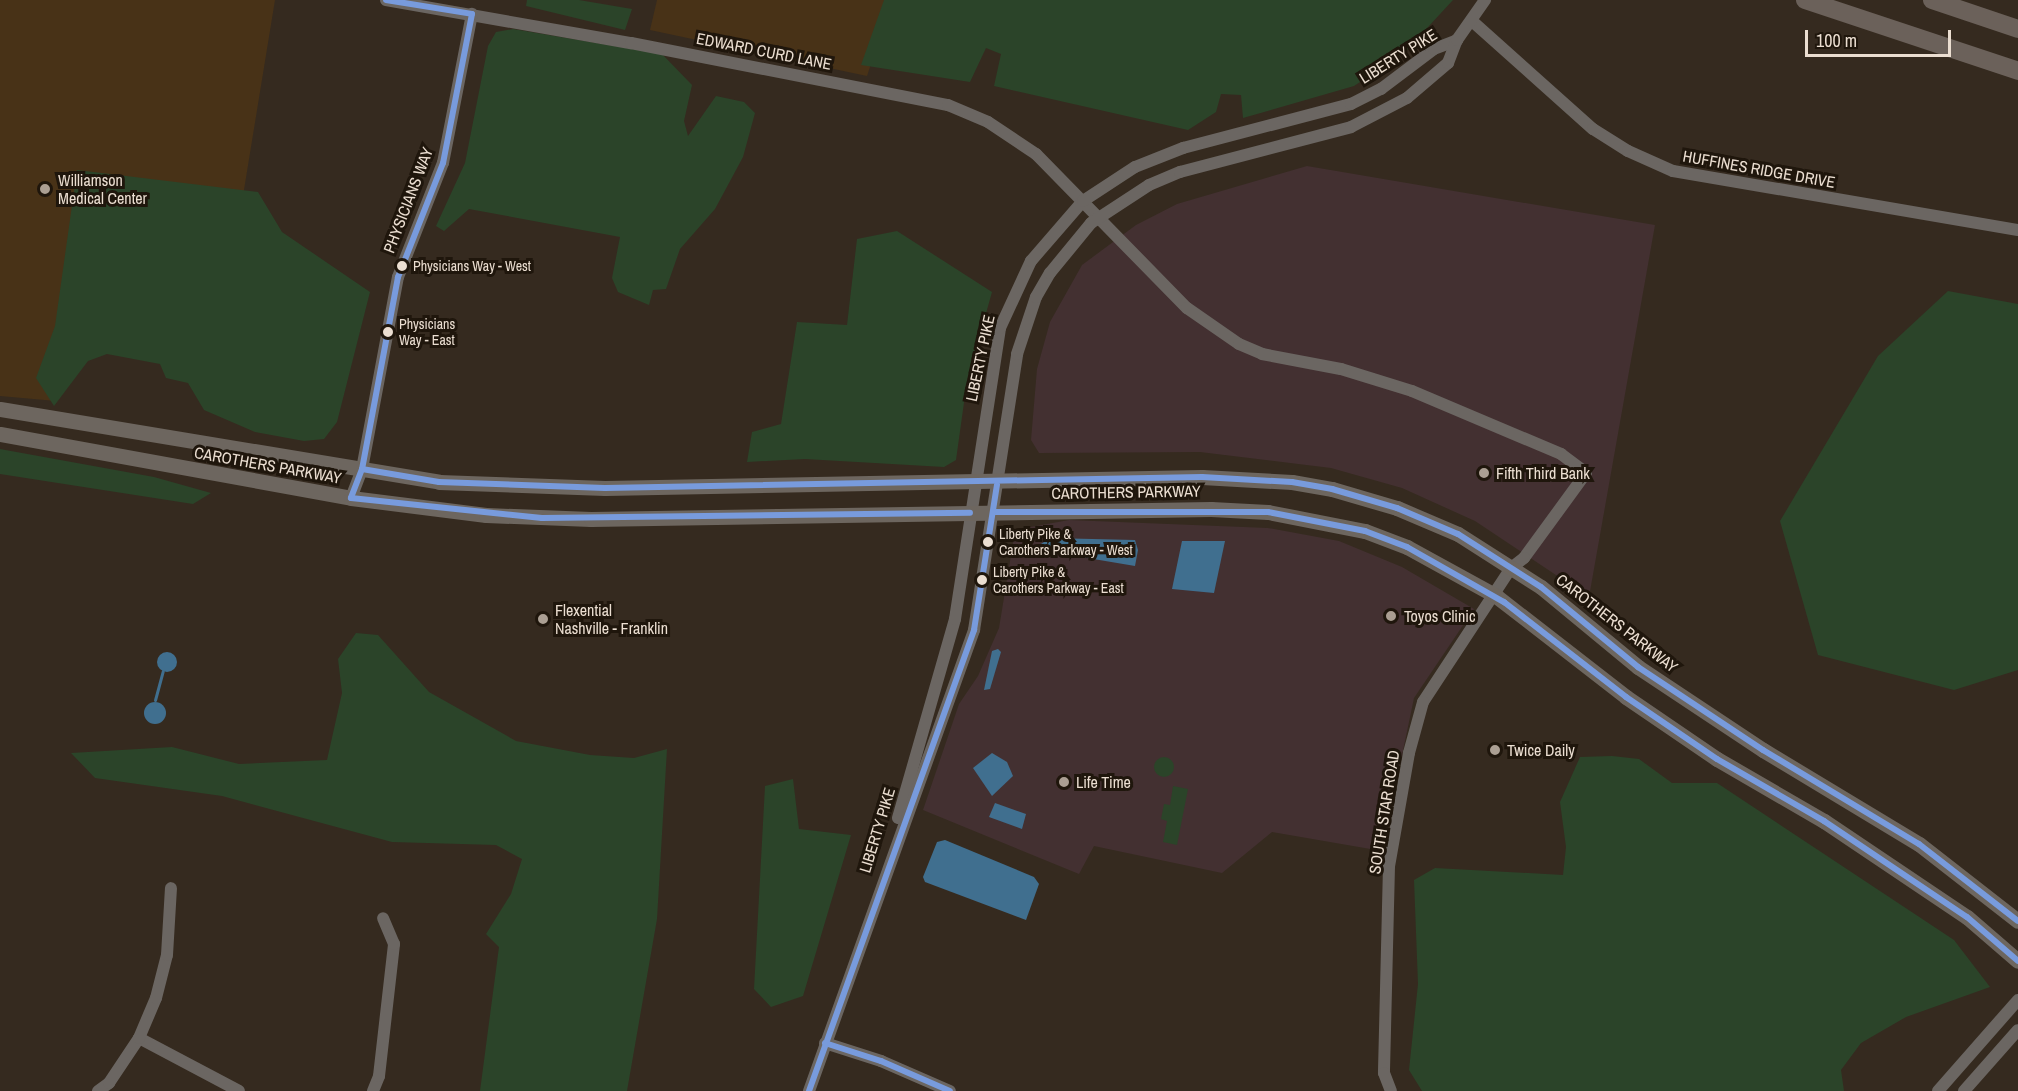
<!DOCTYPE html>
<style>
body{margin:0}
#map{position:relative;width:2018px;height:1091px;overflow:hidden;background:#352a1f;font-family:"Archivo Narrow",sans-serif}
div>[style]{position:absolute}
.commercial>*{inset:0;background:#433031}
.built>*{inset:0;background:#483217}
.green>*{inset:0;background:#2b4429}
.round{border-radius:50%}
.water>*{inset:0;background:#406f8f}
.stream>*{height:3px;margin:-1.5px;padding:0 1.5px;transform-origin:1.5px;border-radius:1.5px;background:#406f8f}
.minor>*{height:12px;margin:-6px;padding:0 6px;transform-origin:6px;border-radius:6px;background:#6b6662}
.major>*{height:15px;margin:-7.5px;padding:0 7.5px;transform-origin:7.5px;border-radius:7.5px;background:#6d665f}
.highway>*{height:18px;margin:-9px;padding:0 9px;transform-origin:9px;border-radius:9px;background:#6b615a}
.bus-1>*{height:6px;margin:-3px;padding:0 3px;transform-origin:3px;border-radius:3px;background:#789bdd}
.dots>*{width:16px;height:16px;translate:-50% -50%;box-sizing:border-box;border:3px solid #1f160c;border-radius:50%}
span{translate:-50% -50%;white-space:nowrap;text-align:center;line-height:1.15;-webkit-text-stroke:6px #1f160c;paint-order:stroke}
.bus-label{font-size:14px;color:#ebded1}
.left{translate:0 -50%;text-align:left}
.street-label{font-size:16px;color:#ebded1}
.poi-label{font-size:16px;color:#ebded1}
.scale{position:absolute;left:1805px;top:30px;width:146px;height:27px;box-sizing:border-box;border:3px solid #ebded1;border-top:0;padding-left:8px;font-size:18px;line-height:21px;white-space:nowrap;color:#ebded1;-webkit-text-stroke:4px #1f160c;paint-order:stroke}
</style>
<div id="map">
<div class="commercial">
<i style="clip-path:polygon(1307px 166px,1655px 225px,1589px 597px,1475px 521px,1402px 488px,1331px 468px,1200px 452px,1039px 453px,1031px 440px,1037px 369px,1050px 322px,1082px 265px,1136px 225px,1177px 204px)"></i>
<i style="clip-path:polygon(1069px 520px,1268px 528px,1339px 541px,1402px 567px,1474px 609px,1414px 698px,1382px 851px,1272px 832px,1222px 873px,1094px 846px,1079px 874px,923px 810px,959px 704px,978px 676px,999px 628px,1014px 537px,1025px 528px)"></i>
</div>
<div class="built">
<i style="clip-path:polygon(0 0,275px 0,242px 202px,93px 176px,56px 401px,0 396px)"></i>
<i style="clip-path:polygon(657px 0,892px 0,867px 76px,650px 30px)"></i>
</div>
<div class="green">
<i style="clip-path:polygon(527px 0,579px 0,632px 9px,625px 30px,526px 6px)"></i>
<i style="clip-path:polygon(884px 0,1453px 0,1404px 53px,1354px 86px,1243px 118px,1241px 95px,1221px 94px,1216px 112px,1188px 130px,994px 86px,1001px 54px,986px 48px,970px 82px,861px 65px)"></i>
<i style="clip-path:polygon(513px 29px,662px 54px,692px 85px,684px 121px,688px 136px,716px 96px,744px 102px,755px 113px,743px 157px,715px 209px,680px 249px,666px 289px,653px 290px,649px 305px,618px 292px,612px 278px,620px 237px,469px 209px,444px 231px,436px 226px,465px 163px,488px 46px,496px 32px)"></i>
<i style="clip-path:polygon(77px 170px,258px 192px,282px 232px,370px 292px,337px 422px,324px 439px,304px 441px,255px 432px,204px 410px,188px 383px,166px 378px,160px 364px,107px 354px,88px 361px,54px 406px,36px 378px,55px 326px)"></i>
<i style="clip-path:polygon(897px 231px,992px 292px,967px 381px,956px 460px,944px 467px,805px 459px,747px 462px,752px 432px,781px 424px,797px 322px,847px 325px,857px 239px)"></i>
<i style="clip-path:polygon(1948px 291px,2018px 304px,2018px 670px,1954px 690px,1818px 655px,1780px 521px,1878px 356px)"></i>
<i style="clip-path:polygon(0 449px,154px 477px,211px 493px,193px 504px,0 474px)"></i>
<i style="clip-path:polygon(356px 633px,378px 635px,429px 692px,516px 741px,590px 755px,634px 758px,667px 749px,657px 919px,627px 1091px,480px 1091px,499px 947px,486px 934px,511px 894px,522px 859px,496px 845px,392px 842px,222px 796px,95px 778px,71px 753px,172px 747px,239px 764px,327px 760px,342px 693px,338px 659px)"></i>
<i style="clip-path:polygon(1612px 756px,1639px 759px,1672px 783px,1717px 783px,1954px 940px,1990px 987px,1906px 1017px,1861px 1043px,1841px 1070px,1844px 1091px,1422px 1091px,1409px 1070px,1418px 984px,1414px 880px,1435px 868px,1563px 875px,1566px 847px,1560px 802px,1580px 757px)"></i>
<i class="round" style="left:1154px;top:757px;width:20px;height:20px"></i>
<i style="clip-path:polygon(793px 779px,799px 829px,851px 835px,803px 996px,771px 1007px,754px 989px,765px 786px)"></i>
<i style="clip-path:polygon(1173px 786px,1188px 789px,1177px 845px,1163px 842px,1167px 821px,1161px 819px,1164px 804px,1170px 805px)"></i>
</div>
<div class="water">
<i style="clip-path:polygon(1050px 538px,1135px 540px,1138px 550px,1135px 566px,1040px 550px,1038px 546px)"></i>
<i style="clip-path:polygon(1182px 541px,1225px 541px,1214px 593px,1172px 589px)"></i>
<i style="clip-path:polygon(998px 649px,1001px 652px,990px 689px,984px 690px,992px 651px)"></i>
<i class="round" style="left:157px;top:652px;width:20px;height:20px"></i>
<i class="round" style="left:144px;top:702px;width:22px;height:22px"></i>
<i style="clip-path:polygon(992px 753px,1007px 762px,1013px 776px,992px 796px,973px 768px)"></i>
<i style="clip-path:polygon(995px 803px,1026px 814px,1022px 829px,989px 817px)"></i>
<i style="clip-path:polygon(945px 840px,1034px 877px,1039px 884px,1026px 920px,925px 882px,923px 877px,937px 842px)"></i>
</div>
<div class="stream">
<i style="left:155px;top:700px;width:30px;rotate:-75deg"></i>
</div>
<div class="minor">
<i style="left:386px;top:0;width:249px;rotate:10deg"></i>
<i style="left:631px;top:43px;width:323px;rotate:11.1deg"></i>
<i style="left:948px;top:105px;width:43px;rotate:23deg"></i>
<i style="left:988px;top:122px;width:58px;rotate:33.7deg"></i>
<i style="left:1036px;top:154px;width:216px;rotate:45.6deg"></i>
<i style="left:1187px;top:308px;width:63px;rotate:34.7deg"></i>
<i style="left:1239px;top:344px;width:25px;rotate:23deg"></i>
<i style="left:1262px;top:354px;width:80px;rotate:10.8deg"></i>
<i style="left:1341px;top:369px;width:74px;rotate:17.2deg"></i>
<i style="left:1412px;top:391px;width:162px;rotate:22.9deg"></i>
<i style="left:1561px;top:454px;width:31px;rotate:37deg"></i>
<i style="left:1586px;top:473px;width:105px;rotate:126.1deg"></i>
<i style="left:1524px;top:558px;width:16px;rotate:142deg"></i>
<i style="left:1511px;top:568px;width:160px;rotate:123.3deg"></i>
<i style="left:1423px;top:702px;width:53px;rotate:105.4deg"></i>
<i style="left:1409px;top:753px;width:115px;rotate:100deg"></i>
<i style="left:1389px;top:866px;width:207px;rotate:91.4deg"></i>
<i style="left:1384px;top:1073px;width:19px;rotate:69deg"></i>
<i style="left:1472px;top:21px;width:162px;rotate:41.8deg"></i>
<i style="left:1593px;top:129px;width:41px;rotate:32.2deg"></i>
<i style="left:1628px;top:151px;width:49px;rotate:24deg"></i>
<i style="left:1673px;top:171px;width:350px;rotate:9.7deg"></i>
<i style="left:351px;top:498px;width:31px;rotate:-69deg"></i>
<i style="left:362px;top:469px;width:195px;rotate:-79.4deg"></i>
<i style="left:398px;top:277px;width:123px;rotate:-68.5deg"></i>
<i style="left:443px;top:163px;width:152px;rotate:-79deg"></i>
<i style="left:898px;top:818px;width:207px;rotate:-74deg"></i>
<i style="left:955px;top:619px;width:294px;rotate:-81.2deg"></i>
<i style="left:1000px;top:328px;width:74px;rotate:-65.2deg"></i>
<i style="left:1031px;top:261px;width:79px;rotate:-49.1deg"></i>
<i style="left:1083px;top:201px;width:62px;rotate:-33.2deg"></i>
<i style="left:1135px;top:167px;width:52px;rotate:-21.6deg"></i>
<i style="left:1183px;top:148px;width:174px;rotate:-14.7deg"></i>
<i style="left:1351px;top:104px;width:34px;rotate:-27deg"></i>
<i style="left:1381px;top:89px;width:66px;rotate:-37deg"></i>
<i style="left:1434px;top:49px;width:25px;rotate:-21deg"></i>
<i style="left:139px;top:1038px;width:113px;rotate:27.9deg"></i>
<i style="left:825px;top:1043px;width:59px;rotate:17.8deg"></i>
<i style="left:881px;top:1061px;width:75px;rotate:23.5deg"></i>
<i style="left:98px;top:1091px;width:14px;rotate:-36deg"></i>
<i style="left:109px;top:1083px;width:54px;rotate:-56.3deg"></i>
<i style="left:139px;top:1038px;width:43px;rotate:-67deg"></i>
<i style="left:156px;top:998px;width:44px;rotate:-75.7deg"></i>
<i style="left:167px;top:955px;width:67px;rotate:-86.6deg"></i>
<i style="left:373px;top:1091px;width:16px;rotate:-68deg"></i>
<i style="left:379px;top:1076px;width:133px;rotate:-83.5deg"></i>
<i style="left:394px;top:944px;width:28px;rotate:-113deg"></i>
<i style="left:809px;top:1091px;width:490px;rotate:-70.3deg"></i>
<i style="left:974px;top:630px;width:279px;rotate:-81.1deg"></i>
<i style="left:1017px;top:354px;width:60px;rotate:-71.6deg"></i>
<i style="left:1036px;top:297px;width:28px;rotate:-60deg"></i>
<i style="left:1050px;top:273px;width:65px;rotate:-50.6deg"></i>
<i style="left:1091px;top:223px;width:69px;rotate:-33.2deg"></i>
<i style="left:1149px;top:185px;width:34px;rotate:-23deg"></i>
<i style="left:1180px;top:172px;width:177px;rotate:-14.7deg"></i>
<i style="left:1351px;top:127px;width:63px;rotate:-27.4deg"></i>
<i style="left:1407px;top:98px;width:54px;rotate:-40.5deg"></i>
<i style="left:1448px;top:63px;width:25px;rotate:-69deg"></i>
<i style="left:1457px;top:40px;width:49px;rotate:-55deg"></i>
<i style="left:1938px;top:1091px;width:121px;rotate:-48.7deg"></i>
<i style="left:1964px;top:1091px;width:81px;rotate:-48.5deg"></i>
</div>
<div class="major">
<i style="left:0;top:409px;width:445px;rotate:9.4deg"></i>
<i style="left:439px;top:482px;width:166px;rotate:2.1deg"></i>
<i style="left:605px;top:488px;width:597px;rotate:-1.06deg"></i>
<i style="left:1202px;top:477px;width:90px;rotate:3.2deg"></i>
<i style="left:1292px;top:482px;width:41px;rotate:9.9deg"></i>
<i style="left:1332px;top:489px;width:68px;rotate:16.3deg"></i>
<i style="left:1397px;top:508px;width:66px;rotate:23.1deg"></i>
<i style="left:1458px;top:534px;width:98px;rotate:32.6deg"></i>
<i style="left:1541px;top:587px;width:126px;rotate:39.5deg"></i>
<i style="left:1638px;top:667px;width:150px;rotate:33.6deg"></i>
<i style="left:1763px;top:750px;width:182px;rotate:31.1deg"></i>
<i style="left:1919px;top:844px;width:125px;rotate:37.9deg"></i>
<i style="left:0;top:434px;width:357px;rotate:10.3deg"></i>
<i style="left:351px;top:498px;width:136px;rotate:7.2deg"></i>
<i style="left:486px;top:515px;width:105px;rotate:2.2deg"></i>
<i style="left:591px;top:519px;width:620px;rotate:-0.92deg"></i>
<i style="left:1211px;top:509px;width:57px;rotate:3deg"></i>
<i style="left:1268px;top:512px;width:99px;rotate:11.1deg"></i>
<i style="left:1365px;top:531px;width:45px;rotate:20.9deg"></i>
<i style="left:1407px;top:547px;width:102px;rotate:28.8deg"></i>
<i style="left:1496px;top:596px;width:165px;rotate:37.8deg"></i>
<i style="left:1626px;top:697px;width:110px;rotate:34.3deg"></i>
<i style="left:1717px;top:759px;width:124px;rotate:30.1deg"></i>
<i style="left:1824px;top:821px;width:172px;rotate:33.9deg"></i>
<i style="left:1967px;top:917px;width:67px;rotate:40.8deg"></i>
</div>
<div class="highway">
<i style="left:1805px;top:0;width:225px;rotate:18.4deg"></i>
<i style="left:1932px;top:0;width:91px;rotate:18.6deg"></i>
</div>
<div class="bus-1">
<i style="left:386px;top:0;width:87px;rotate:9.2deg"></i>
<i style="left:472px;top:14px;width:152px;rotate:101deg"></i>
<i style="left:443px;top:163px;width:123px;rotate:111.5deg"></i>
<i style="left:398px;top:277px;width:195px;rotate:100.6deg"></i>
<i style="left:362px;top:469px;width:31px;rotate:111deg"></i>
<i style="left:351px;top:498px;width:192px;rotate:6deg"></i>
<i style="left:542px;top:518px;width:428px;rotate:-0.7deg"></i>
<i style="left:362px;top:469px;width:78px;rotate:9.6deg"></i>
<i style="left:439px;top:482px;width:166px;rotate:2.1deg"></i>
<i style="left:605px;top:488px;width:597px;rotate:-1.06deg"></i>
<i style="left:1202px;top:477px;width:90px;rotate:3.2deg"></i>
<i style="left:1292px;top:482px;width:41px;rotate:9.9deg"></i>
<i style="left:1332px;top:489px;width:68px;rotate:16.3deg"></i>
<i style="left:1397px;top:508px;width:66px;rotate:23.1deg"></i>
<i style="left:1458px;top:534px;width:98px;rotate:32.6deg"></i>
<i style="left:1541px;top:587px;width:126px;rotate:39.5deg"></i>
<i style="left:1638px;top:667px;width:150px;rotate:33.6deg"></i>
<i style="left:1763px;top:750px;width:182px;rotate:31.1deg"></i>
<i style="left:1919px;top:844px;width:125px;rotate:37.9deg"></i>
<i style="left:993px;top:512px;width:275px"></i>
<i style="left:1268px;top:512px;width:99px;rotate:11.1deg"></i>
<i style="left:1365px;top:531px;width:45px;rotate:20.9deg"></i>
<i style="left:1407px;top:547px;width:112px;rotate:29.6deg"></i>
<i style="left:1504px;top:602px;width:155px;rotate:37.9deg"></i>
<i style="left:1626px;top:697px;width:110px;rotate:34.3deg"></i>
<i style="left:1717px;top:759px;width:124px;rotate:30.1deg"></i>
<i style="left:1824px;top:821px;width:172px;rotate:33.9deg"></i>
<i style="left:1967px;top:917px;width:67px;rotate:40.8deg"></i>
<i style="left:825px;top:1043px;width:59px;rotate:17.8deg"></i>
<i style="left:881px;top:1061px;width:75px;rotate:23.5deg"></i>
<i style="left:809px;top:1091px;width:490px;rotate:-70.3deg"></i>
<i style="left:974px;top:630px;width:147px;rotate:-81deg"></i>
</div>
<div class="dots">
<i style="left:45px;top:189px;background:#ab9f93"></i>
<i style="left:402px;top:266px;background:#ebded1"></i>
<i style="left:388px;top:332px;background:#ebded1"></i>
<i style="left:1484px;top:473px;background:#ab9f93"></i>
<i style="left:988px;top:542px;background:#ebded1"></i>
<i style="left:982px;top:580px;background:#ebded1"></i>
<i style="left:1391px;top:616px;background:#ab9f93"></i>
<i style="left:543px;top:619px;background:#ab9f93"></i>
<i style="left:1495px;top:750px;background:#ab9f93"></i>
<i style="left:1064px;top:782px;background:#ab9f93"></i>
</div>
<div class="bus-label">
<span class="left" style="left:413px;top:266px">Physicians Way - West</span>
<span class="left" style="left:399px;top:332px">Physicians<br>Way - East</span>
<span class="left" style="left:999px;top:542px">Liberty Pike &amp;<br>Carothers Parkway - West</span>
<span class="left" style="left:993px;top:580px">Liberty Pike &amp;<br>Carothers Parkway - East</span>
</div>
<div class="street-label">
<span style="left:764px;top:51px;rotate:11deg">EDWARD CURD LANE</span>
<span style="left:1398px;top:56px;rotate:-32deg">LIBERTY PIKE</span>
<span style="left:1759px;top:169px;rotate:10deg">HUFFINES RIDGE DRIVE</span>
<span style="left:408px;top:200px;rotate:-69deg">PHYSICIANS WAY</span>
<span style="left:980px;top:358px;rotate:-78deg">LIBERTY PIKE</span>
<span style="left:268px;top:465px;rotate:10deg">CAROTHERS PARKWAY</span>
<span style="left:1126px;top:492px;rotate:-1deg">CAROTHERS PARKWAY</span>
<span style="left:1617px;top:623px;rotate:38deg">CAROTHERS PARKWAY</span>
<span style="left:1384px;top:812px;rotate:-81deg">SOUTH STAR ROAD</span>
<span style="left:877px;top:830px;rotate:-73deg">LIBERTY PIKE</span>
</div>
<div class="poi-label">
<span class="left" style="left:58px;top:189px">Williamson<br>Medical Center</span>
<span class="left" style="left:1496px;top:473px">Fifth Third Bank</span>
<span class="left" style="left:555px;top:619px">Flexential<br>Nashville - Franklin</span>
<span class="left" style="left:1404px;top:616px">Toyos Clinic</span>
<span class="left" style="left:1507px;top:750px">Twice Daily</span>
<span class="left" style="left:1076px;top:782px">Life Time</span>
</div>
<div class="scale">100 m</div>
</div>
